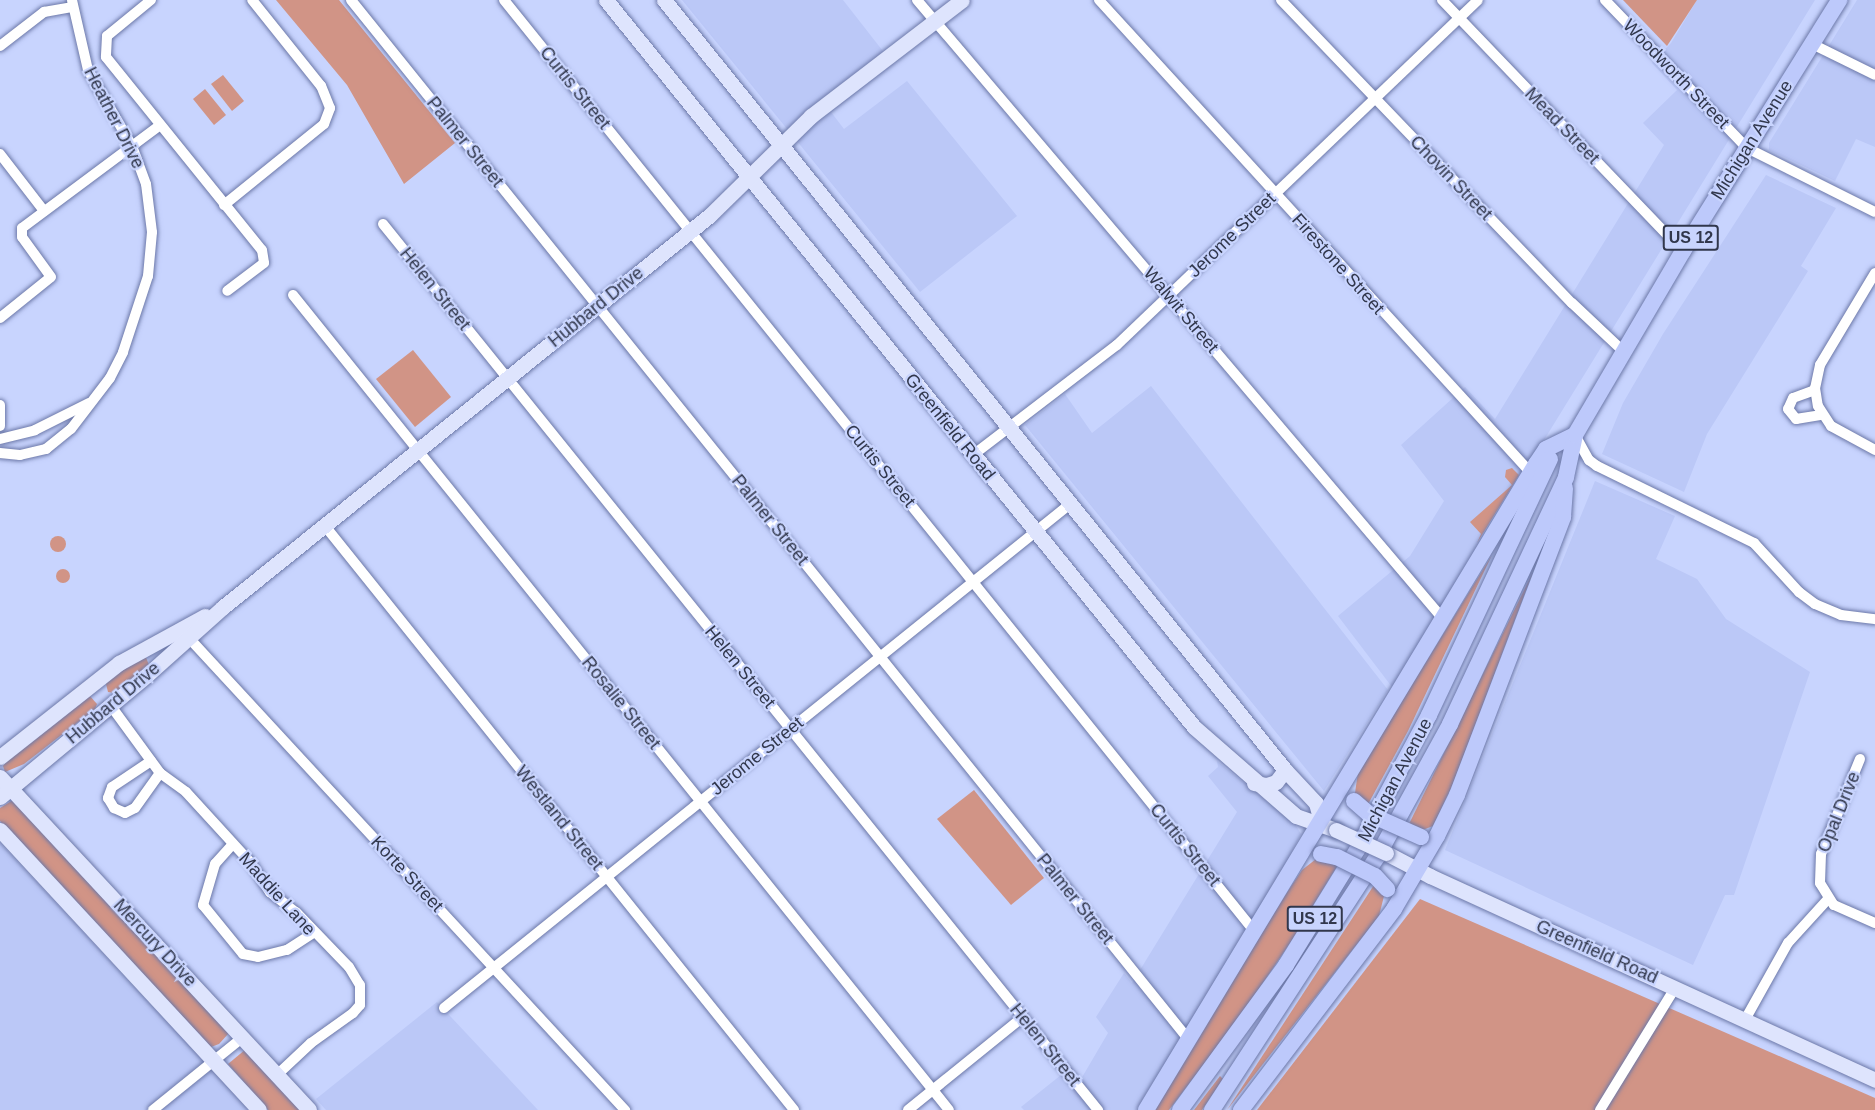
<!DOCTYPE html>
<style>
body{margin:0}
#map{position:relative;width:1875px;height:1110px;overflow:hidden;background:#c8d4fe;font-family:Helvetica,sans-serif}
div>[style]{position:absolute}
.built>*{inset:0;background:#bbc8f7}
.green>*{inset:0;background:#d19486}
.round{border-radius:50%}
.roads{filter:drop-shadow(0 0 2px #6c78a8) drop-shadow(0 0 2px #6c78a8)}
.street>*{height:10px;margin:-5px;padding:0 5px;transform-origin:5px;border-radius:5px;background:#fff}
.secondary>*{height:15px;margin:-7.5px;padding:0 7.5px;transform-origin:7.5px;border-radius:7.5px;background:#dee4fd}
.primary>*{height:16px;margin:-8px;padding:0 8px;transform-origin:8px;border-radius:8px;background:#bdc9fb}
.bridges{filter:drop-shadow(0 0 2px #6c78a8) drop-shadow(0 0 2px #6c78a8)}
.secondary-bridge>*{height:15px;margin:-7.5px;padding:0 7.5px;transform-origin:7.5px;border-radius:7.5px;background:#dee4fd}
.primary-bridge>*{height:16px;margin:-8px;padding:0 8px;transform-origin:8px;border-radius:8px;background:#bdc9fb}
span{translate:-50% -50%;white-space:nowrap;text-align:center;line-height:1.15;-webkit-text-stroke:4.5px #c8d4fe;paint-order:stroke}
.shield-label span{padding:2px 4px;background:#c8d4fe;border:2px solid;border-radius:4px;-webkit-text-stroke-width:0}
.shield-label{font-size:16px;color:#31374c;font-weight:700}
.street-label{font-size:18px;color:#31374c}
</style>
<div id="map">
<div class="built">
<i style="clip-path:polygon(682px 0,843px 0,893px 64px,831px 112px,844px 129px,907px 81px,1017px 216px,920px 292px)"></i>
<i style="clip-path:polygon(1697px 0,1815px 0,1392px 687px,1338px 616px,1410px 556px,1444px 501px,1401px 445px,1465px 387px,1495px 419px,1664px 145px,1643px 123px,1677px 90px,1652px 63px,1671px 43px)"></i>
<i style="clip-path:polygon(1857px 0,1875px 0,1875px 147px,1856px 139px,1835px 181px,1769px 150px,1769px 143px)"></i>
<i style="clip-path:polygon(1766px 175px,1836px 208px,1801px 266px,1808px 271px,1707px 434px,1684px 492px,1602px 454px,1623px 403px,1663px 334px)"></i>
<i style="clip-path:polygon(1151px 386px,1388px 690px,1324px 791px,1025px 425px,1065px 394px,1092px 433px)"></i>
<i style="clip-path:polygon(1595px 481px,1675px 516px,1656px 559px,1697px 579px,1726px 619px,1810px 672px,1734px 895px,1725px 895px,1693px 965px,1445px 850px)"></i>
<i style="clip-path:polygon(1217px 761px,1295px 824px,1301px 834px,1273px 888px,1136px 1110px,1024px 1110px,1021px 1107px,1071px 1067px,1081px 1079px,1108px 1033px,1096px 1017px,1124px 973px,1132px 983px,1237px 812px,1208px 776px,1218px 767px)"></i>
<i style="clip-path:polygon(0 843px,149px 1003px,250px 1110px,0 1110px)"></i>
<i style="clip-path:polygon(437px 1002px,538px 1110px,326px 1110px,316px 1099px)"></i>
</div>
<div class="green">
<i style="clip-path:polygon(276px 0,339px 0,455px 143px,404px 184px,347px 85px)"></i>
<i style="clip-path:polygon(1623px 0,1697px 0,1667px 46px)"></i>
<i style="clip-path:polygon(223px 75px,244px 101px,232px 111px,211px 84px)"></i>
<i style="clip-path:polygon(205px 89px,226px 115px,214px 125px,193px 99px)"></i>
<i style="clip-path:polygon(413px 350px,451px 397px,415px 427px,376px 379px)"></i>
<i style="clip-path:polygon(1512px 468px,1519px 475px,1477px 543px,1481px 534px,1470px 522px,1512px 485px,1505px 477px,1506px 470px)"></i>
<i class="round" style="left:50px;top:536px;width:16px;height:16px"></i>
<i style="clip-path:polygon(1492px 555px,1408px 731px,1366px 808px,1355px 793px,1358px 772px)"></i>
<i class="round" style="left:56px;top:569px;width:14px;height:14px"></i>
<i style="clip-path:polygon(1533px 572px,1453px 784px,1433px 826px,1420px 831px,1407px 828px)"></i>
<i style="clip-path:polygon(145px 655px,149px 665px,115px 693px,108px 692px,105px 680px)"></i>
<i style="clip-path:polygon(89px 695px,97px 704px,95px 709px,24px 764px,5px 772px,3px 766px,13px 753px)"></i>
<i style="clip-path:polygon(974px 790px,1044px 878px,1011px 905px,937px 819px)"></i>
<i style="clip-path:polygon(13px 800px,229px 1033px,219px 1044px,211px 1047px,7px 829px,0 821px,0 808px)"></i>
<i style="clip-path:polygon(1316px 859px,1339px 863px,1292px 940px,1239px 1018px,1169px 1110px,1153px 1110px,1286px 894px,1302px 870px)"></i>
<i style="clip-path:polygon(1374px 885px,1384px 896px,1379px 916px,1227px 1110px)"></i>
<i style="clip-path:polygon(1420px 899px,1875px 1098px,1875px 1110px,1257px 1110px)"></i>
<i style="clip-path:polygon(246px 1049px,303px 1110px,268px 1110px,228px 1064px)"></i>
<i style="clip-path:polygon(1220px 1076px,1223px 1079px,1202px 1110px,1194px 1110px)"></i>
</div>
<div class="roads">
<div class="street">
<i style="left:151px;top:0;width:57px;rotate:140.7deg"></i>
<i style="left:107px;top:36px;width:21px;rotate:93deg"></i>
<i style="left:106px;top:57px;width:248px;rotate:51.1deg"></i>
<i style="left:262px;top:250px;width:13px;rotate:81deg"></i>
<i style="left:264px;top:263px;width:46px;rotate:142.9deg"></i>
<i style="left:351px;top:0;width:1336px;rotate:51.14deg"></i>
<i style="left:504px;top:0;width:1197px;rotate:51.14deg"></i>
<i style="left:917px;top:0;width:814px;rotate:49.64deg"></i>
<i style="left:1099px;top:0;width:641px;rotate:47.59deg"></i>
<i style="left:1281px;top:0;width:420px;rotate:46.2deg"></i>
<i style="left:1572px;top:303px;width:71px;rotate:43.3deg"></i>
<i style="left:1442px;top:0;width:348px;rotate:46.2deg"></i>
<i style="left:1605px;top:0;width:205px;rotate:46.2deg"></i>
<i style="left:1747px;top:148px;width:143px;rotate:26.6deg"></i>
<i style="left:1812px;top:44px;width:70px;rotate:26.2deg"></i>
<i style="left:0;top:46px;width:56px;rotate:-37.7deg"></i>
<i style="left:44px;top:12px;width:28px;rotate:-10deg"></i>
<i style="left:0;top:154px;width:72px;rotate:52.3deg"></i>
<i style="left:224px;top:205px;width:129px;rotate:-39deg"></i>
<i style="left:324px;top:124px;width:17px;rotate:-69deg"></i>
<i style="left:330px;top:108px;width:24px;rotate:-112deg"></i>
<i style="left:321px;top:86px;width:110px;rotate:-128.7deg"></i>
<i style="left:383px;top:224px;width:1139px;rotate:51.1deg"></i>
<i style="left:1875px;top:273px;width:107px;rotate:120.9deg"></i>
<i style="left:1820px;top:365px;width:24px;rotate:102deg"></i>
<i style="left:1815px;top:388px;width:18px;rotate:81deg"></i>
<i style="left:1818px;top:406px;width:24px;rotate:57deg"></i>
<i style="left:1831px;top:426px;width:50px;rotate:28.6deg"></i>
<i style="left:293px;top:295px;width:1046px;rotate:51.17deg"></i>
<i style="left:0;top:318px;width:65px;rotate:-38.8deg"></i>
<i style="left:51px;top:277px;width:49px;rotate:-125.9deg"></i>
<i style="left:22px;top:237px;width:9px;rotate:-90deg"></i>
<i style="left:22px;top:228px;width:172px;rotate:-36.7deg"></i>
<i style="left:1815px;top:390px;width:23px;rotate:160deg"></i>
<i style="left:1793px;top:398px;width:12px;rotate:114deg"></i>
<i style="left:1788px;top:409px;width:13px;rotate:51deg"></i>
<i style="left:1796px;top:419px;width:26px;rotate:-9deg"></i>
<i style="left:0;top:405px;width:21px;rotate:90deg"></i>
<i style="left:1575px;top:435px;width:29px;rotate:61deg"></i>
<i style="left:1589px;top:460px;width:10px;rotate:37deg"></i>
<i style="left:1597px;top:466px;width:175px;rotate:26.1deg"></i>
<i style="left:1754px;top:543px;width:67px;rotate:47.4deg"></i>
<i style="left:1799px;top:592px;width:20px;rotate:37deg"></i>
<i style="left:1815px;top:604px;width:28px;rotate:23deg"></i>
<i style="left:1841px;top:615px;width:34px;rotate:7deg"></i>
<i style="left:0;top:439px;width:36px;rotate:-14deg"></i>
<i style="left:35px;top:430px;width:60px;rotate:-26.6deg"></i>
<i style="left:0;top:453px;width:20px;rotate:6deg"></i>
<i style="left:20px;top:455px;width:27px;rotate:-13deg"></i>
<i style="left:46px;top:449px;width:32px;rotate:-39deg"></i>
<i style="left:71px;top:429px;width:64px;rotate:-52.6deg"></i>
<i style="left:110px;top:378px;width:29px;rotate:-63deg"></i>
<i style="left:123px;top:352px;width:80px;rotate:-71.8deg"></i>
<i style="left:148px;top:276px;width:44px;rotate:-84.8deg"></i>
<i style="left:152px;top:232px;width:48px;rotate:-97.1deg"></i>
<i style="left:146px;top:184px;width:40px;rotate:-110.2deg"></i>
<i style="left:132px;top:146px;width:88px;rotate:-120.1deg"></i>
<i style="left:88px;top:70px;width:72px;rotate:-102.9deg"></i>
<i style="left:973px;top:455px;width:181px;rotate:-37.4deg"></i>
<i style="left:1117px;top:345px;width:499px;rotate:-43.7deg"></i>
<i style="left:325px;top:526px;width:749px;rotate:51.23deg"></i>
<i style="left:189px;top:638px;width:643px;rotate:47.27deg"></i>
<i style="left:111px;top:706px;width:83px;rotate:53.8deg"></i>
<i style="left:160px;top:773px;width:32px;rotate:36deg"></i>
<i style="left:186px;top:792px;width:96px;rotate:47.5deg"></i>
<i style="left:251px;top:863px;width:35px;rotate:57deg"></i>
<i style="left:270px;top:892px;width:33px;rotate:38deg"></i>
<i style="left:296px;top:912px;width:76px;rotate:46.1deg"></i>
<i style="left:349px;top:967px;width:21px;rotate:59deg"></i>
<i style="left:360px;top:985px;width:20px;rotate:90deg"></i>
<i style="left:360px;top:1005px;width:11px;rotate:131deg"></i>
<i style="left:353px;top:1013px;width:52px;rotate:144.5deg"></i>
<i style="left:311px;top:1043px;width:47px;rotate:136.7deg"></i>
<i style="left:1860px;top:759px;width:103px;rotate:112.3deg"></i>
<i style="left:1821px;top:854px;width:29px;rotate:92deg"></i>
<i style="left:1820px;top:883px;width:26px;rotate:58deg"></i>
<i style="left:1834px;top:905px;width:45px;rotate:23.7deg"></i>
<i style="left:151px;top:761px;width:47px;rotate:146.3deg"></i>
<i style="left:112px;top:787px;width:12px;rotate:110deg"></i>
<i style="left:108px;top:798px;width:12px;rotate:59deg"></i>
<i style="left:114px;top:808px;width:12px;rotate:24deg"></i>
<i style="left:125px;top:813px;width:11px;rotate:-27deg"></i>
<i style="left:135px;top:808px;width:43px;rotate:-54.5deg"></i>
<i style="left:232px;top:845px;width:25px;rotate:132deg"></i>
<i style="left:215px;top:864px;width:43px;rotate:106.3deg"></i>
<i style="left:203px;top:905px;width:63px;rotate:50.8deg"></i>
<i style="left:243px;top:954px;width:15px;rotate:11deg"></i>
<i style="left:258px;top:957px;width:30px;rotate:-14deg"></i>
<i style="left:287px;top:950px;width:31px;rotate:-33deg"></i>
<i style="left:444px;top:1008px;width:804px;rotate:-38.84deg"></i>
<i style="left:1746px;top:1018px;width:86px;rotate:-60.8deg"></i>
<i style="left:1788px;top:943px;width:59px;rotate:-47.7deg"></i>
<i style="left:153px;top:1110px;width:114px;rotate:-39deg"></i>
<i style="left:908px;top:1110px;width:148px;rotate:-39deg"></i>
<i style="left:1600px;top:1110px;width:143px;rotate:-58.4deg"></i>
</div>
<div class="secondary">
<i style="left:606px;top:0;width:935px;rotate:51.03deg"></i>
<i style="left:1194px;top:727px;width:135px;rotate:41.1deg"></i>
<i style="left:1296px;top:816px;width:42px;rotate:19.3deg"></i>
<i style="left:664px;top:0;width:989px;rotate:51.11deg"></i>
<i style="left:1285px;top:770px;width:45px;rotate:46.8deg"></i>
<i style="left:1316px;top:803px;width:20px;rotate:75deg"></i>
<i style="left:0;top:757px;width:152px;rotate:-38.3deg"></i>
<i style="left:119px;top:663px;width:98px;rotate:-28.7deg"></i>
<i style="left:0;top:777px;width:454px;rotate:47.1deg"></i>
<i style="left:1254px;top:783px;width:13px;rotate:9deg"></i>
<i style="left:1267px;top:785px;width:9px;rotate:-18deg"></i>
<i style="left:1276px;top:782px;width:15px;rotate:-53deg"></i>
<i style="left:0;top:797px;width:191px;rotate:-39.7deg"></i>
<i style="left:147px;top:675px;width:102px;rotate:-41.8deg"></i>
<i style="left:223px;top:607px;width:624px;rotate:-38.82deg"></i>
<i style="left:709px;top:216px;width:143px;rotate:-44.4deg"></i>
<i style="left:811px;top:116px;width:190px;rotate:-37.5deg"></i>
<i style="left:0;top:830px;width:381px;rotate:47.2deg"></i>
<i style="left:1386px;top:853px;width:50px;rotate:27.6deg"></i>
<i style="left:1430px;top:876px;width:490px;rotate:24.6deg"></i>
</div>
<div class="primary">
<i style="left:1146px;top:1110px;width:755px;rotate:-58.88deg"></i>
<i style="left:1536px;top:464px;width:18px;rotate:-56deg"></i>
<i style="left:1546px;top:449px;width:32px;rotate:-26deg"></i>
<i style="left:1180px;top:1110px;width:180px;rotate:-53.8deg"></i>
<i style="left:1286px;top:965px;width:135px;rotate:-58.3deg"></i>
<i style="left:1357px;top:850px;width:153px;rotate:-61.9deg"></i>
<i style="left:1429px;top:715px;width:283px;rotate:-64.7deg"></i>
<i style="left:1212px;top:1110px;width:302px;rotate:-56.9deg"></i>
<i style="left:1377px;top:857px;width:152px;rotate:-61.2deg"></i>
<i style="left:1450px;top:724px;width:273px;rotate:-64.8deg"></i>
<i style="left:1566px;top:477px;width:43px;rotate:-77.9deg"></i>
<i style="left:1575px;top:435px;width:213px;rotate:-59.6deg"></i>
<i style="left:1683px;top:251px;width:296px;rotate:-58.1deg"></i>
<i style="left:1241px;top:1110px;width:253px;rotate:-52.7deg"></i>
<i style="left:1394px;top:909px;width:85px;rotate:-59.5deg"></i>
<i style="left:1437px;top:836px;width:46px;rotate:-64deg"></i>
<i style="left:1457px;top:795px;width:298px;rotate:-69.1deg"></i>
<i style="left:1563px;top:517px;width:29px;rotate:-86deg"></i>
</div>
</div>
<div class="bridges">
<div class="secondary-bridge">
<i style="left:1336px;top:830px;width:55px;rotate:24.7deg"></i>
</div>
<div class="primary-bridge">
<i style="left:1354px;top:801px;width:20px;rotate:41deg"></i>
<i style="left:1369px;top:814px;width:57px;rotate:23.9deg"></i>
<i style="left:1321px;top:854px;width:16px;rotate:11deg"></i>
<i style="left:1337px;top:857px;width:42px;rotate:26.6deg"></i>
<i style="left:1375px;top:876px;width:18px;rotate:47deg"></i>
</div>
</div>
<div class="shield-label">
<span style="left:1691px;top:238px">US 12</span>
<span style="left:1315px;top:919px">US 12</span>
</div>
<div class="street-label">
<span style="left:1676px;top:74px;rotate:46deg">Woodworth Street</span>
<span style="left:575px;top:88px;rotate:51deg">Curtis Street</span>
<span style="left:114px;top:118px;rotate:63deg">Heather Drive</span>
<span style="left:1562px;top:126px;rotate:46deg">Mead Street</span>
<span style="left:1752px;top:140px;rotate:-58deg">Michigan Avenue</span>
<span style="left:465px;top:142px;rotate:51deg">Palmer Street</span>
<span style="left:1451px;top:178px;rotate:46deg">Chovin Street</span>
<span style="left:1232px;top:235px;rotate:-44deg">Jerome Street</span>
<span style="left:1338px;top:264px;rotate:48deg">Firestone Street</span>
<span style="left:435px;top:289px;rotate:51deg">Helen Street</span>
<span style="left:596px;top:307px;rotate:-39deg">Hubbard Drive</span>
<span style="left:1181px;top:310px;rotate:50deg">Walwit Street</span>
<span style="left:950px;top:427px;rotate:51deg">Greenfield Road</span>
<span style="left:880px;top:466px;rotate:51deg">Curtis Street</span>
<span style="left:770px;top:520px;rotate:51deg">Palmer Street</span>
<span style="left:740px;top:667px;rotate:51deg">Helen Street</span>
<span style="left:113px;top:703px;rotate:-40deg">Hubbard Drive</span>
<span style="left:621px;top:703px;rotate:51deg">Rosalie Street</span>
<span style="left:757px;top:756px;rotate:-39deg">Jerome Street</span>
<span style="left:1395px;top:780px;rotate:-62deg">Michigan Avenue</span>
<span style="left:1839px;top:812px;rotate:-68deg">Opal Drive</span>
<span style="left:559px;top:818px;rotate:51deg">Westland Street</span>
<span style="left:1185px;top:845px;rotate:51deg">Curtis Street</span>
<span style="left:407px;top:874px;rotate:47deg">Korte Street</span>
<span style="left:277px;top:894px;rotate:48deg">Maddie Lane</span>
<span style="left:1075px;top:899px;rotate:51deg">Palmer Street</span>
<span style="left:155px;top:943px;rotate:47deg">Mercury Drive</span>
<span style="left:1597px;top:952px;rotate:24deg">Greenfield Road</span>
<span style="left:1045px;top:1045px;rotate:51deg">Helen Street</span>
</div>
</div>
